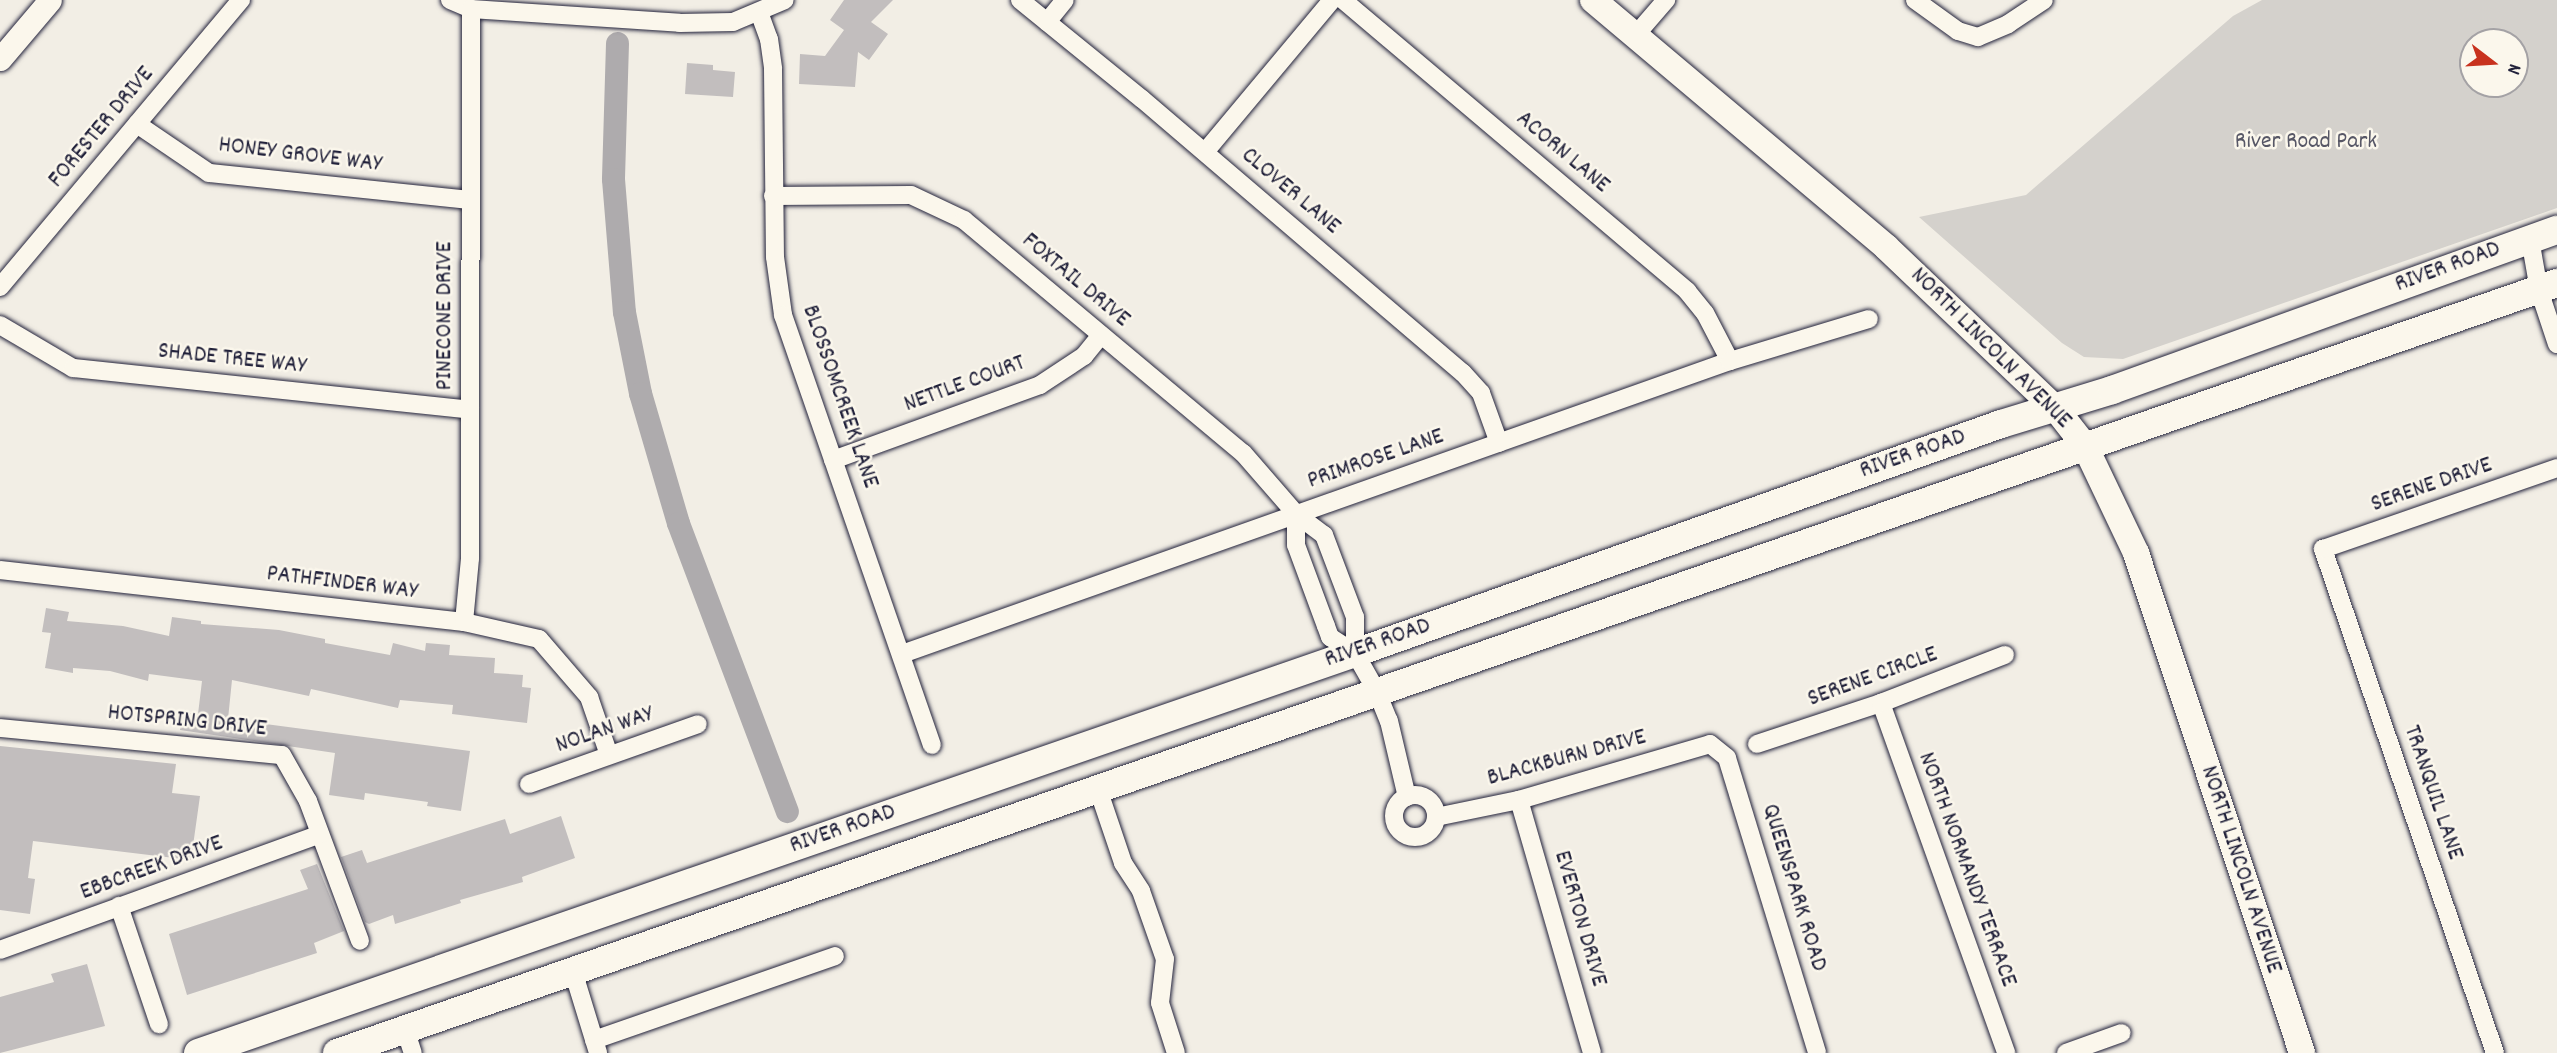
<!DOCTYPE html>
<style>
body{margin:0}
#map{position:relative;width:2557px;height:1053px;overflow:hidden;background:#f2eee5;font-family:Dekko,sans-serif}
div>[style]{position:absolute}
.green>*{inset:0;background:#d4d1cc}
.canal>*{height:23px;margin:-11.5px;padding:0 11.5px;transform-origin:11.5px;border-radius:11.5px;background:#aeabad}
.building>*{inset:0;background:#c2bebe}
.roads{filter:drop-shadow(0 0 2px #22223b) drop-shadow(0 0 2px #22223b)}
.minor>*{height:18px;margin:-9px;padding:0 9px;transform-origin:9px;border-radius:9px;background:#fbf7ec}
.minor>.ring{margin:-9px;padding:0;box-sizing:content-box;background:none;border:18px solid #fbf7ec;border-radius:50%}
.tertiary>*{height:23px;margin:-11.5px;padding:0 11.5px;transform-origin:11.5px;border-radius:11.5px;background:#fbf7ec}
.secondary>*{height:26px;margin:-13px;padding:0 13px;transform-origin:13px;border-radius:13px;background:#fbf7ec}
.primary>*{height:28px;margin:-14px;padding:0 14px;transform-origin:14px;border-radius:14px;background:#fbf7ec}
span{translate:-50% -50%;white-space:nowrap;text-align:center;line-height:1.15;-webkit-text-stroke:5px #fbf7ec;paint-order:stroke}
.street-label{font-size:24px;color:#22223b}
.park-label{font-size:24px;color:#575766}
.north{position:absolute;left:2459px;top:28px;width:70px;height:70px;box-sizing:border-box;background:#fbf7ec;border:2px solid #a4a2a5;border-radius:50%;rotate:107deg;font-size:19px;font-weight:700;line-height:28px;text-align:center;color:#22223b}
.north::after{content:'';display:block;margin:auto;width:24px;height:32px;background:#c8321e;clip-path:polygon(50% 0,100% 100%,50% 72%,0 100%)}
</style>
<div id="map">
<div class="green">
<i style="clip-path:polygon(evenodd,2262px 0,2557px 0,2557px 208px,2123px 359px,2084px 357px,2062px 343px,1919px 217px,2026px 195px,2233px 16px,2262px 0,2473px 42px,2515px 42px,2515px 84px,2473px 84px,2473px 42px)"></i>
</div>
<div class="canal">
<i style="left:617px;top:43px;width:136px;rotate:91.7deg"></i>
<i style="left:613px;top:179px;width:133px;rotate:85.3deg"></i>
<i style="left:624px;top:312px;width:83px;rotate:78.8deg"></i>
<i style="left:640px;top:393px;width:135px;rotate:73.7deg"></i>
<i style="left:678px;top:523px;width:308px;rotate:69.3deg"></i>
</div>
<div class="building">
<i style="clip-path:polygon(844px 0,893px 0,871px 22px,888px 34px,869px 60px,858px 52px,855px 87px,799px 84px,800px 54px,825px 56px,844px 30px,830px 20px)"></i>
<i style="clip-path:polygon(687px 63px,713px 65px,713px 70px,735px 72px,733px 97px,685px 94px)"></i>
<i style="clip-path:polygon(46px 608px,69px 612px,67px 621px,123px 626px,169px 636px,172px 617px,201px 621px,201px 624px,279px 630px,325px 639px,325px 643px,390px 655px,393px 643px,425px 651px,426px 643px,450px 645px,449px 655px,495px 658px,494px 673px,523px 675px,522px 687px,531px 688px,527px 723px,452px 714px,453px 705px,400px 700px,398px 708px,311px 689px,309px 696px,232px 680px,228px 719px,470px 751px,461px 811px,427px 806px,428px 802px,365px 793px,364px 800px,329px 795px,335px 753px,180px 730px,183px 712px,198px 714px,202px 681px,149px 674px,148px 681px,110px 671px,73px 668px,73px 673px,45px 668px,51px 633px,42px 632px)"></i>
<i style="clip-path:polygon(0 746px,176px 764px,172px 793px,200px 796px,191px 860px,33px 841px,28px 878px,35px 879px,30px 914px,0 910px)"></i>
<i style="clip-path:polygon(561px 816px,575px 858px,522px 877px,523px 882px,460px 900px,461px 903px,395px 924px,393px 915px,369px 924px,365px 922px,341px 857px,362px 850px,367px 863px,505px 819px,510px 834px)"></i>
<i style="clip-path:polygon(317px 864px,344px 931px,314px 943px,317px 953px,187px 995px,169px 934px,308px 889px,300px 870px)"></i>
<i style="clip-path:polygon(87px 964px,105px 1026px,0 1053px,0 997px,54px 982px,51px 974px)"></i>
</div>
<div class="roads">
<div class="minor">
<i style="left:450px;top:0;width:23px;rotate:23deg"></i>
<i style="left:471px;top:9px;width:209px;rotate:3.8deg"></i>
<i style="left:680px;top:23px;width:53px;rotate:-1.1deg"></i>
<i style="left:733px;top:22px;width:56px;rotate:-22.9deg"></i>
<i style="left:1020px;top:0;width:157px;rotate:39.1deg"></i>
<i style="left:1142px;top:99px;width:422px;rotate:40.5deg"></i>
<i style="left:1463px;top:373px;width:27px;rotate:48deg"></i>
<i style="left:1481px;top:393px;width:53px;rotate:70.2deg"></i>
<i style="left:1343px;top:0;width:451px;rotate:40.2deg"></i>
<i style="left:1687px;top:291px;width:28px;rotate:51deg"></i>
<i style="left:1705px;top:313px;width:54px;rotate:62.5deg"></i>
<i style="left:1915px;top:0;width:53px;rotate:35.8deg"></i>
<i style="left:1958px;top:31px;width:21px;rotate:17deg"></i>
<i style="left:1978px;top:37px;width:33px;rotate:-23deg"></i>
<i style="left:2008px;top:24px;width:43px;rotate:-33.7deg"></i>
<i style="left:759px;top:12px;width:29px;rotate:70deg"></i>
<i style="left:769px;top:39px;width:30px;rotate:82deg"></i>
<i style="left:773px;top:69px;width:188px;rotate:89.4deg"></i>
<i style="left:775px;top:257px;width:59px;rotate:82.1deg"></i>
<i style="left:783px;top:315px;width:455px;rotate:70.9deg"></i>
<i style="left:1047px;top:22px;width:28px;rotate:-51deg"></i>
<i style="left:1635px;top:36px;width:48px;rotate:-49.3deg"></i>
<i style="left:137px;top:124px;width:87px;rotate:34.2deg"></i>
<i style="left:209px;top:173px;width:263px;rotate:5.9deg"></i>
<i style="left:1205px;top:152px;width:198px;rotate:-50.1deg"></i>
<i style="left:773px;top:196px;width:138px;rotate:-0.4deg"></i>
<i style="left:911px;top:195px;width:59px;rotate:25.3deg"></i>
<i style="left:964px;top:220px;width:363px;rotate:39.9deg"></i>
<i style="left:1243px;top:453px;width:81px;rotate:49deg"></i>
<i style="left:1296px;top:514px;width:35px;rotate:37deg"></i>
<i style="left:1324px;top:535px;width:88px;rotate:69.3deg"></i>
<i style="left:1355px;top:617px;width:36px;rotate:90deg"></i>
<i style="left:2530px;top:239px;width:52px;rotate:80deg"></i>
<i style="left:2539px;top:290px;width:57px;rotate:71.6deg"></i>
<i style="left:0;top:287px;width:375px;rotate:-50deg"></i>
<i style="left:0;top:325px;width:85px;rotate:30.5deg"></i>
<i style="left:73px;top:368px;width:399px;rotate:6deg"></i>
<i style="left:833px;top:460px;width:220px;rotate:-19.9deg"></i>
<i style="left:1040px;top:385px;width:53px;rotate:-33.4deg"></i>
<i style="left:1084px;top:356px;width:27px;rotate:-51deg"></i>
<i style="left:1296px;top:514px;width:31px;rotate:90deg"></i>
<i style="left:1296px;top:545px;width:86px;rotate:69.7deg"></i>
<i style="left:1326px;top:626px;width:12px;rotate:70deg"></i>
<i style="left:1330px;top:637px;width:30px;rotate:33deg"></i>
<i style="left:1355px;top:653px;width:45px;rotate:60.6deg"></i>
<i style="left:1377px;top:692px;width:31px;rotate:68deg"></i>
<i style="left:1389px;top:721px;width:78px;rotate:76.7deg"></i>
<i style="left:0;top:570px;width:467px;rotate:6.4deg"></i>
<i style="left:464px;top:622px;width:77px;rotate:12.8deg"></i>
<i style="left:539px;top:639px;width:77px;rotate:49.2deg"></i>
<i style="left:589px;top:697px;width:61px;rotate:71deg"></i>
<i style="left:464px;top:622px;width:64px;rotate:-84.6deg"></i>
<i style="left:470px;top:558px;width:549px;rotate:-89.9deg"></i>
<i style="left:902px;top:654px;width:878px;rotate:-19.49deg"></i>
<i style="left:1730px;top:361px;width:145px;rotate:-16.8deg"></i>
<i style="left:1881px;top:703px;width:372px;rotate:70.3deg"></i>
<i style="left:0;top:728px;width:283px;rotate:5.5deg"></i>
<i style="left:282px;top:755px;width:53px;rotate:60.5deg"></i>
<i style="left:308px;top:801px;width:149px;rotate:69.6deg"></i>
<i style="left:1757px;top:744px;width:131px;rotate:-18.3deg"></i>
<i style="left:1881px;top:703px;width:133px;rotate:-21.2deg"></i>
<i style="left:529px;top:784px;width:179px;rotate:-19.5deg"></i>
<i style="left:1098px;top:789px;width:78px;rotate:71.3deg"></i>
<i style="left:1123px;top:863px;width:33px;rotate:57deg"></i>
<i style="left:1141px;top:891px;width:72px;rotate:70.6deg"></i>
<i style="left:1165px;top:959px;width:44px;rotate:96.5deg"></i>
<i style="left:1160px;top:1003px;width:52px;rotate:72.3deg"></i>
<i class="ring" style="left:1394px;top:795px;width:24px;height:24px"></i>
<i style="left:1519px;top:800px;width:263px;rotate:73.9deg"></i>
<i style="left:1436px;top:817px;width:85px;rotate:-11.6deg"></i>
<i style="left:1519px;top:800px;width:199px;rotate:-16.3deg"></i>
<i style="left:1710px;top:744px;width:22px;rotate:39deg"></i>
<i style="left:1727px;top:758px;width:308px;rotate:73deg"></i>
<i style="left:119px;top:906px;width:125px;rotate:71.3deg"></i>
<i style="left:0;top:950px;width:340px;rotate:-19.9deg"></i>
<i style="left:573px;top:971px;width:86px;rotate:73deg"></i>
<i style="left:405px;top:1029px;width:25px;rotate:72deg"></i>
<i style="left:594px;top:1040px;width:255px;rotate:-19.2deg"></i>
<i style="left:2066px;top:1053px;width:59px;rotate:-19.7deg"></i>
<i style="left:2495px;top:1053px;width:533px;rotate:-108.84deg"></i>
<i style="left:2323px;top:549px;width:248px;rotate:-19.1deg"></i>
</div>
<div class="tertiary">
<i style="left:0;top:59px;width:77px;rotate:-49.7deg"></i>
</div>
<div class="secondary">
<i style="left:1593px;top:0;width:383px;rotate:40.1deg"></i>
<i style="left:1886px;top:247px;width:235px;rotate:43.6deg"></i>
<i style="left:2056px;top:409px;width:47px;rotate:51.9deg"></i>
<i style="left:2085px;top:446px;width:119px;rotate:64.5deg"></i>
<i style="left:2136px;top:553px;width:527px;rotate:71.63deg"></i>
</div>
<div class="primary">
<i style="left:198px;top:1053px;width:1224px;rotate:-19.07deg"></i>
<i style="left:1355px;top:653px;width:685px;rotate:-19.52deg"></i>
<i style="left:2001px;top:424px;width:116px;rotate:-17deg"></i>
<i style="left:2112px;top:390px;width:473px;rotate:-19.8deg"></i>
<i style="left:337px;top:1053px;width:2350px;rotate:-19.13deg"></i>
</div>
</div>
<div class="street-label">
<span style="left:102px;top:128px;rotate:-50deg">FORESTER DRIVE</span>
<span style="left:1562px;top:153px;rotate:40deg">ACORN LANE</span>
<span style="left:300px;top:156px;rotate:7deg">HONEY GROVE WAY</span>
<span style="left:1290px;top:192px;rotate:40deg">CLOVER LANE</span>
<span style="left:2448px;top:268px;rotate:-20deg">RIVER ROAD</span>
<span style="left:1075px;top:281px;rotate:40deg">FOXTAIL DRIVE</span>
<span style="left:446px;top:316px;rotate:-90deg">PINECONE DRIVE</span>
<span style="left:1990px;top:349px;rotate:45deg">NORTH LINCOLN AVENUE</span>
<span style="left:232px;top:360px;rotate:6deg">SHADE TREE WAY</span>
<span style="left:965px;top:385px;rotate:-20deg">NETTLE COURT</span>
<span style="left:839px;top:397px;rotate:71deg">BLOSSOMCREEK LANE</span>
<span style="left:1913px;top:455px;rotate:-19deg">RIVER ROAD</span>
<span style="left:1376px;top:460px;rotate:-19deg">PRIMROSE LANE</span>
<span style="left:2432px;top:486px;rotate:-19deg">SERENE DRIVE</span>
<span style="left:342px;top:584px;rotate:7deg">PATHFINDER WAY</span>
<span style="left:1378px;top:644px;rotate:-19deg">RIVER ROAD</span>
<span style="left:1873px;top:678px;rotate:-20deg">SERENE CIRCLE</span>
<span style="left:187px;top:722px;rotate:6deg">HOTSPRING DRIVE</span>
<span style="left:605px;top:731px;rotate:-19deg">NOLAN WAY</span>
<span style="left:1567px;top:759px;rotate:-15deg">BLACKBURN DRIVE</span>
<span style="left:2432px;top:793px;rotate:71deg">TRANQUIL LANE</span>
<span style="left:843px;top:830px;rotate:-19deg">RIVER ROAD</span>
<span style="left:152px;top:869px;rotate:-20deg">EBBCREEK DRIVE</span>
<span style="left:1966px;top:870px;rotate:70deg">NORTH NORMANDY TERRACE</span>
<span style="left:2240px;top:870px;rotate:72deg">NORTH LINCOLN AVENUE</span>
<span style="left:1793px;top:888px;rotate:73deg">QUEENSPARK ROAD</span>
<span style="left:1579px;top:919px;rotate:74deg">EVERTON DRIVE</span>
</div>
<div class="park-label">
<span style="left:2306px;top:143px">River Road Park</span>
</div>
<div class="north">N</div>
</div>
